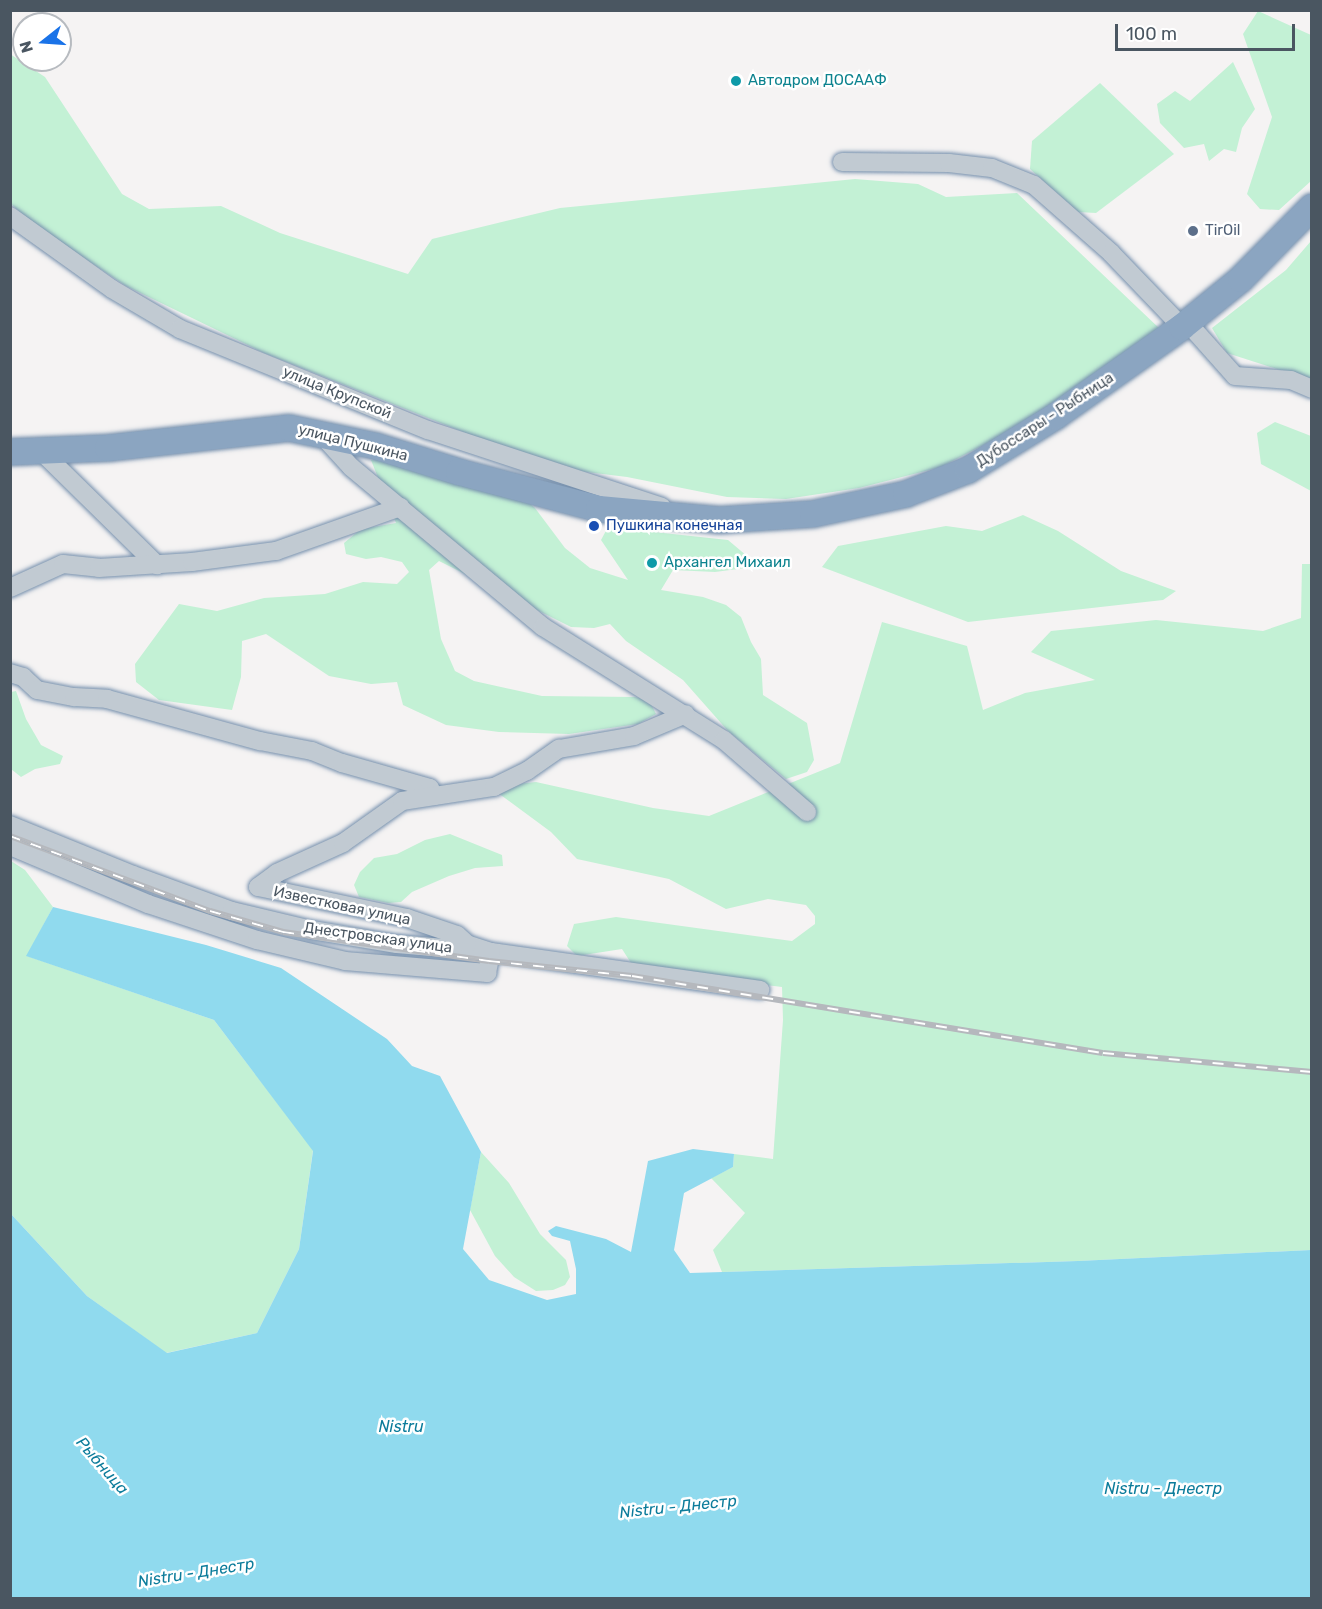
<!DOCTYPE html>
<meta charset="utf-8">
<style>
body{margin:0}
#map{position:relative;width:1322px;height:1609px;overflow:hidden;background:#f5f3f3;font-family:Rubik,sans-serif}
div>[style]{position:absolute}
.green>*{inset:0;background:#c3f1d5}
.water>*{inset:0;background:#90daee}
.roads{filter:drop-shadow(0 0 2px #7690ad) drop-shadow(0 0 2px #7690ad)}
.minor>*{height:18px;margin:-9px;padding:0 9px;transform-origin:9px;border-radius:9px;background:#c1cad2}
.highway>*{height:26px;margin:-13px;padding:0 13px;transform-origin:13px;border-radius:13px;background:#8ba5c1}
.rail>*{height:6px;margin-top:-3px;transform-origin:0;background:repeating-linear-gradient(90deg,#fff 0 11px,#b5b8bd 0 22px);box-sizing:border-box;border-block:2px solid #b5b8bd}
.dots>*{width:16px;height:16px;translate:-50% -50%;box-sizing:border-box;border:3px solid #fff;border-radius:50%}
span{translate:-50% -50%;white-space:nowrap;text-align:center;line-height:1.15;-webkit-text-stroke:5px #fff;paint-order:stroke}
.culture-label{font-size:15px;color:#0d838f}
.left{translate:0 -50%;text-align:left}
.service-label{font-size:15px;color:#4e5e75}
.street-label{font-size:15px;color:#4a5661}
.transit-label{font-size:15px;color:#164399}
.water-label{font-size:16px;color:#0c7c9b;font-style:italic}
.frame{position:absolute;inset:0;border:12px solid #4a5661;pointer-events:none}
.north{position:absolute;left:12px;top:12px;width:60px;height:60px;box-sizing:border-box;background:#fff;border:2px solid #b7bbc0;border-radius:50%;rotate:253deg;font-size:16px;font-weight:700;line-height:24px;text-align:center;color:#4a5661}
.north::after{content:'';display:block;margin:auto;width:21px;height:27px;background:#1a73e8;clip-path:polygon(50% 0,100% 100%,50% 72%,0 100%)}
.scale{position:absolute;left:1115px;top:24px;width:180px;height:27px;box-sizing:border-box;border:3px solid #4a5661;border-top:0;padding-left:8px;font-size:18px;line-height:21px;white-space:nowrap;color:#4a5661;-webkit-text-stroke:4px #fff;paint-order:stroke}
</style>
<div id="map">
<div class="green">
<i style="clip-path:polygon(1258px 11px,1311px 35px,1311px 181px,1279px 210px,1260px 209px,1247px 194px,1272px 117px,1243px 34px)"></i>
<i style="clip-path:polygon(10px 54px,45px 77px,122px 194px,149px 209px,221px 206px,280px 233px,408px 274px,432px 239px,560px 208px,855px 179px,918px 184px,946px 197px,1017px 193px,1159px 328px,1037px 417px,941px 467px,859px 488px,786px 499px,727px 497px,627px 477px,554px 468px,264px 353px,126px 286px,36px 226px,11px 204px)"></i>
<i style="clip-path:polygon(1233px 62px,1255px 109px,1242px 128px,1236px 152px,1224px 149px,1209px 161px,1204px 144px,1184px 148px,1160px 123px,1157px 104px,1175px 91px,1190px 101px)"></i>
<i style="clip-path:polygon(1100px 83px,1174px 154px,1096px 213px,1078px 212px,1030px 169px,1032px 141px)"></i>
<i style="clip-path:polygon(1311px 241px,1311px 380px,1227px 353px,1212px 328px,1286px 270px)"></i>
<i style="clip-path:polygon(1275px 422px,1311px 436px,1311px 491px,1261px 464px,1257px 433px)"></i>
<i style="clip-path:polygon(383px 458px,523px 498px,535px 508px,565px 548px,590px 568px,628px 580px,601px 540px,608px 527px,728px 540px,747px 556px,745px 568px,715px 572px,673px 570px,661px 590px,703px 597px,726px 605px,741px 617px,751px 642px,761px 659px,763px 695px,807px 723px,814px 760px,807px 772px,786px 779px,728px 731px,683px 680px,626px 641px,610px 624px,594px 628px,571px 627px,439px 561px,429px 570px,441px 639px,455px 671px,474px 681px,542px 696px,635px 697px,649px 700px,656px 714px,638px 724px,569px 734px,499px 732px,446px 725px,403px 705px,397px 682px,371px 684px,329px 676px,266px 634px,242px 641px,241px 677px,232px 710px,159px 700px,136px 682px,135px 664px,179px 604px,217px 611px,264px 598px,325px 594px,363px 582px,397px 584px,409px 572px,402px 562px,381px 557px,366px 559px,346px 554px,344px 543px,361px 529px,396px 523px,371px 460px)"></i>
<i style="clip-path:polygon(1023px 515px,1058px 531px,1121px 571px,1176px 591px,1163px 600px,968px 622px,822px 567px,838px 546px,946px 526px,982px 531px)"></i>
<i style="clip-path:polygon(1302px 564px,1311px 564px,1311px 1250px,1078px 1261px,722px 1272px,713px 1250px,745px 1213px,711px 1178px,733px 1167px,734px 1154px,773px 1159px,783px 1020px,782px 987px,643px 969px,631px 963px,622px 949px,577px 956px,567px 946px,574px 924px,616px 917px,792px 941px,815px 924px,815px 916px,806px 905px,768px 899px,726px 909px,669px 879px,577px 859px,551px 832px,498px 793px,517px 784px,536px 782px,653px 808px,709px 816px,840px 763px,882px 622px,967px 646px,983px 710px,1025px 693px,1095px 680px,1031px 652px,1051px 631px,1156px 620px,1263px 631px,1301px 618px)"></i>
<i style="clip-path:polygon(16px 691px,26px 719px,41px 745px,63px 756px,60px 764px,35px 769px,21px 777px,11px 769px,11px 692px)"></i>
<i style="clip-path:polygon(450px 834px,502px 855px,503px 866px,475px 868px,449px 876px,412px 892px,401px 902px,388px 903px,359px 897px,354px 885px,360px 872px,374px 858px,397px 854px,425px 840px)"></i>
<i style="clip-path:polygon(11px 861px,25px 870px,53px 907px,27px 956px,214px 1020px,313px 1150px,299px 1249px,257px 1333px,166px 1353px,87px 1296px,11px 1214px)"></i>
<i style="clip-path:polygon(481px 1152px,509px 1183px,540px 1234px,566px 1260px,570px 1277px,565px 1285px,553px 1290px,536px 1291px,514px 1277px,495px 1256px,470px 1210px)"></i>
</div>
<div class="water">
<i style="clip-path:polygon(53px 907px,206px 945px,281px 968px,387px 1039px,412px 1066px,440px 1076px,481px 1152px,463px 1249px,489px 1280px,547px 1300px,576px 1294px,576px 1269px,570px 1241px,552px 1236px,548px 1231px,556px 1226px,606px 1239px,631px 1252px,648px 1161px,693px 1149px,734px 1154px,733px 1167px,684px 1193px,674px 1250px,690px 1273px,1078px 1261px,1311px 1250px,1311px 1598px,11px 1598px,11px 1214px,87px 1296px,167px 1353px,257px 1333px,299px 1249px,313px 1151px,214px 1020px,26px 956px)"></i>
</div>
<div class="roads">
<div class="minor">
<i style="left:842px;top:162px;width:107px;rotate:0.5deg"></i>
<i style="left:949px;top:163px;width:43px;rotate:6.6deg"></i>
<i style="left:992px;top:168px;width:45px;rotate:22deg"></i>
<i style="left:1034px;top:185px;width:103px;rotate:41.4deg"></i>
<i style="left:1111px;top:253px;width:103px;rotate:46.2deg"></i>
<i style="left:10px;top:216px;width:125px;rotate:35.6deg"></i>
<i style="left:112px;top:289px;width:79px;rotate:30.5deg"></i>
<i style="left:180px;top:329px;width:268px;rotate:22.2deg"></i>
<i style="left:428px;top:430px;width:246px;rotate:18.2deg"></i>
<i style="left:1187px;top:322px;width:72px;rotate:48.4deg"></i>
<i style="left:1235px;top:376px;width:56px;rotate:4.1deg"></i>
<i style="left:1291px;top:380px;width:23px;rotate:23deg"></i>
<i style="left:320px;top:433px;width:46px;rotate:47.6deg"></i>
<i style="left:351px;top:467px;width:250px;rotate:39.8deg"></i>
<i style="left:543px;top:627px;width:213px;rotate:32deg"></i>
<i style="left:724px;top:740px;width:110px;rotate:40.9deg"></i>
<i style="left:41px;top:451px;width:163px;rotate:44.5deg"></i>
<i style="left:10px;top:588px;width:58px;rotate:-24.4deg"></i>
<i style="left:63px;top:564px;width:36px;rotate:6deg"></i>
<i style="left:99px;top:568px;width:93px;rotate:-3.7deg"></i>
<i style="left:192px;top:562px;width:85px;rotate:-7.5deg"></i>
<i style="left:276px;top:551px;width:132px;rotate:-19.5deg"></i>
<i style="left:10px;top:673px;width:14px;rotate:17deg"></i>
<i style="left:23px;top:677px;width:19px;rotate:43deg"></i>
<i style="left:37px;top:690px;width:38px;rotate:11deg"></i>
<i style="left:74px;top:697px;width:33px;rotate:3deg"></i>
<i style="left:107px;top:699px;width:159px;rotate:15.4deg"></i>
<i style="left:260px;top:741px;width:53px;rotate:10.9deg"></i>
<i style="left:312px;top:751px;width:32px;rotate:22deg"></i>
<i style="left:342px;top:763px;width:91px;rotate:15.9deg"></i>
<i style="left:430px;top:788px;width:9px;rotate:63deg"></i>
<i style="left:10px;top:825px;width:133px;rotate:22.1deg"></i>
<i style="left:133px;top:875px;width:105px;rotate:20deg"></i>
<i style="left:232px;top:911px;width:82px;rotate:13.4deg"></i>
<i style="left:312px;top:930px;width:86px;rotate:9.4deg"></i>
<i style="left:397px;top:944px;width:94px;rotate:4.9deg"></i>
<i style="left:491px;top:952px;width:272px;rotate:8deg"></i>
<i style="left:10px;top:846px;width:150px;rotate:22.8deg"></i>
<i style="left:148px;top:904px;width:115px;rotate:18.3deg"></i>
<i style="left:257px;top:940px;width:90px;rotate:13.4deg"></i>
<i style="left:345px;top:961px;width:143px;rotate:4.8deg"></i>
<i style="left:487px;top:973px;width:21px;rotate:-79deg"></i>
<i style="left:491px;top:952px;width:25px;rotate:-162deg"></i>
<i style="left:467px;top:944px;width:13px;rotate:-138deg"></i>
<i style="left:457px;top:935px;width:53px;rotate:-161.2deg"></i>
<i style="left:407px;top:918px;width:152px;rotate:-168.2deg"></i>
<i style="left:258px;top:887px;width:24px;rotate:-36deg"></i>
<i style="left:277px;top:873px;width:72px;rotate:-24.4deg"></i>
<i style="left:343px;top:843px;width:72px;rotate:-35.4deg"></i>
<i style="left:402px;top:801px;width:93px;rotate:-8.7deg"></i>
<i style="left:494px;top:787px;width:37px;rotate:-26deg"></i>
<i style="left:527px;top:771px;width:39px;rotate:-35deg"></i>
<i style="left:559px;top:749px;width:76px;rotate:-9.8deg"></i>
<i style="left:634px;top:736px;width:56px;rotate:-22.9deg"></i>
</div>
<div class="highway">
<i style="left:10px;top:452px;width:98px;rotate:-2.3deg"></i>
<i style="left:108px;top:448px;width:182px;rotate:-6.3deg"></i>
<i style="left:289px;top:428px;width:88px;rotate:11.8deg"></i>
<i style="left:375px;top:446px;width:88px;rotate:17.2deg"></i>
<i style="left:459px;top:472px;width:145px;rotate:14.8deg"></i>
<i style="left:599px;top:509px;width:121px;rotate:5.2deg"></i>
<i style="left:720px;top:520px;width:93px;rotate:-3.7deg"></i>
<i style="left:813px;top:514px;width:95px;rotate:-12.1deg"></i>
<i style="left:906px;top:494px;width:66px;rotate:-21.2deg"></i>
<i style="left:968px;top:470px;width:103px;rotate:-31.5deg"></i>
<i style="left:1056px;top:416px;width:154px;rotate:-35.2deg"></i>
<i style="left:1182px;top:327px;width:76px;rotate:-39.1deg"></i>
<i style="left:1241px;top:279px;width:101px;rotate:-45.4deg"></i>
</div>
</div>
<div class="rail">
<i style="left:10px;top:836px;width:214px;rotate:20.6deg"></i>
<i style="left:210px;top:911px;width:76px;rotate:16deg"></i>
<i style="left:283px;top:932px;width:208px;rotate:8deg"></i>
<i style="left:489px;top:961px;width:144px;rotate:6deg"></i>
<i style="left:632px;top:976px;width:477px;rotate:9.3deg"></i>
<i style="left:1103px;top:1053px;width:210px;rotate:5.2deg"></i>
</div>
<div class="dots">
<i style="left:736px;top:81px;background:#0f9aa8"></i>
<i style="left:1193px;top:231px;background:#5c6f8a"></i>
<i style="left:594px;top:526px;background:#1a4fb4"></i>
<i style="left:652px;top:563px;background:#0f9aa8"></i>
</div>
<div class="culture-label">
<span class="left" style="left:748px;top:81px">Автодром ДОСААФ</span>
<span class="left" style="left:664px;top:563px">Архангел Михаил</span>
</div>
<div class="service-label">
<span class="left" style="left:1205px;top:231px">TirOil</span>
</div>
<div class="street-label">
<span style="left:337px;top:393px;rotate:22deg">улица Крупской</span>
<span style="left:1045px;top:420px;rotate:-33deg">Дубоссары - Рыбница</span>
<span style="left:353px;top:443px;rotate:14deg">улица Пушкина</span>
<span style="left:342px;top:906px;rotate:12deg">Известковая улица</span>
<span style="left:378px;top:938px;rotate:8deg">Днестровская улица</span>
</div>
<div class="transit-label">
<span class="left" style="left:606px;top:526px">Пушкина конечная</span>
</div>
<div class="water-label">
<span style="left:401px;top:1427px">Nistru</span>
<span style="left:102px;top:1466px;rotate:49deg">Рыбница</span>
<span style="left:1163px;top:1489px">Nistru - Днестр</span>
<span style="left:678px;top:1507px;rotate:-6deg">Nistru - Днестр</span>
<span style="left:196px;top:1573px;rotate:-9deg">Nistru - Днестр</span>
</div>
<div class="frame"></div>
<div class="north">N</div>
<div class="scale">100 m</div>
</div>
